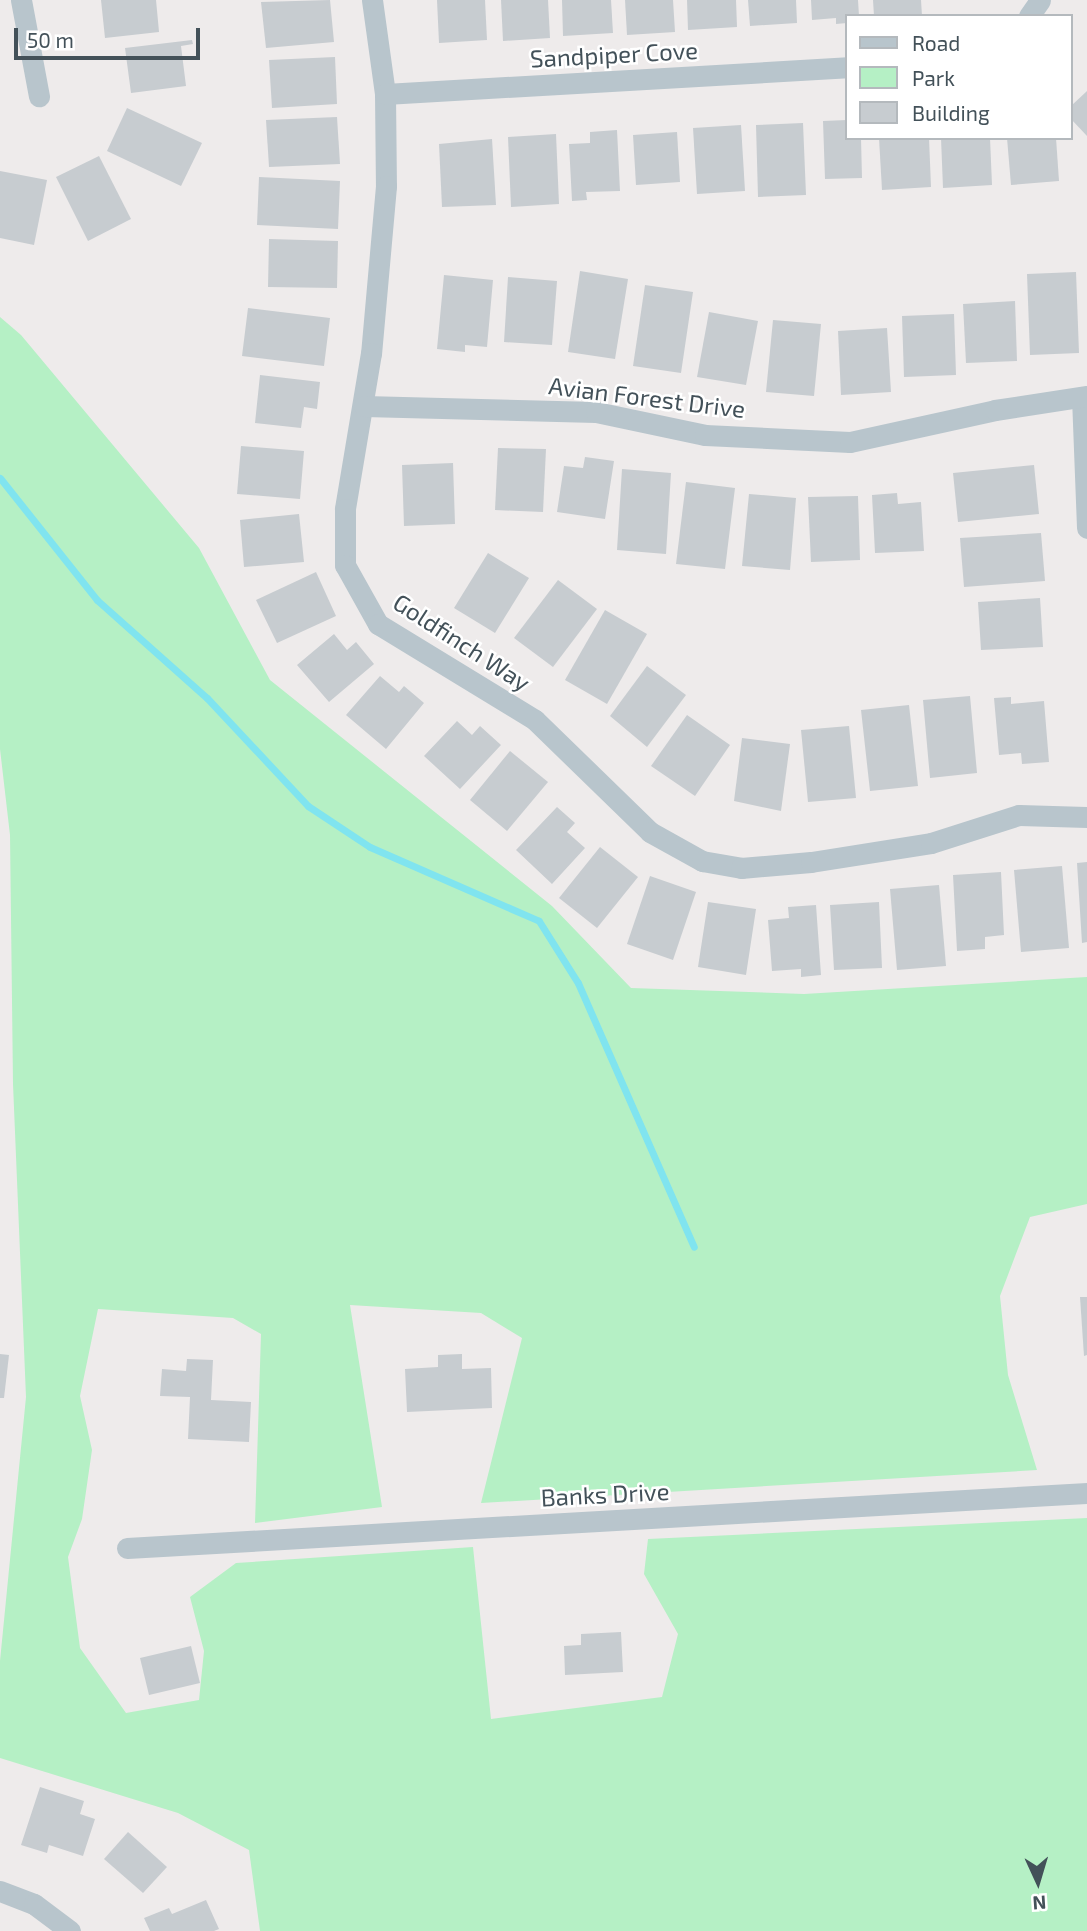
<!DOCTYPE html>
<style>
body{margin:0}
#map{position:relative;width:1087px;height:1931px;overflow:hidden;background:#eeebeb;font-family:"Exo 2",sans-serif}
div>[style]{position:absolute}
.green>*{inset:0;background:#b5f0c5}
.stream>*{height:7px;margin:-3.5px;padding:0 3.5px;transform-origin:3.5px;border-radius:3.5px;background:#80e4ef}
.building>*{inset:0;background:#c7ccd0}
.minor>*{height:21px;margin:-10.5px;padding:0 10.5px;transform-origin:10.5px;border-radius:10.5px;background:#b8c5cc}
span{translate:-50% -50%;white-space:nowrap;text-align:center;line-height:1.15;-webkit-text-stroke:5px #fff;paint-order:stroke}
.street-label{font-size:24px;color:#435159}
.legend{position:absolute;left:845px;top:14px;width:228px;height:126px;box-sizing:border-box;background:#fff;border:2px solid #b4b9bd;margin:0;padding:9px 12px;list-style:none;font-size:21px;color:#435159}
.legend li{display:flex;align-items:center;gap:14px;height:35px}
.legend b{width:35px;border:2px solid #b4b9bd}
.north{position:absolute;left:1003px;top:1847px;width:70px;height:70px;-webkit-text-stroke:5px #fff;paint-order:stroke;rotate:176deg;font-size:19px;font-weight:700;line-height:28px;text-align:center;color:#435159}
.north::after{content:'';display:block;margin:auto;width:24px;height:32px;background:#435159;clip-path:polygon(50% 0,100% 100%,50% 72%,0 100%)}
.scale{position:absolute;left:14px;top:28px;width:186px;height:32px;box-sizing:border-box;border:4px solid #435159;border-top:0;padding-left:9px;font-size:21px;line-height:24px;white-space:nowrap;color:#435159;-webkit-text-stroke:5px #fff;paint-order:stroke}
</style>
<div id="map">
<div class="green">
<i style="clip-path:polygon(0 317px,21px 335px,199px 548px,270px 680px,552px 906px,631px 988px,804px 994px,1087px 977px,1087px 1204px,1030px 1217px,1000px 1296px,1008px 1375px,1037px 1470px,481px 1503px,522px 1338px,481px 1313px,350px 1305px,382px 1507px,255px 1523px,261px 1334px,233px 1318px,98px 1309px,80px 1396px,92px 1450px,82px 1519px,68px 1557px,80px 1648px,126px 1713px,199px 1700px,204px 1651px,190px 1597px,236px 1563px,473px 1547px,491px 1719px,662px 1697px,678px 1634px,644px 1574px,648px 1539px,1087px 1518px,1087px 1931px,260px 1931px,249px 1850px,178px 1813px,0 1758px,0 1661px,26px 1397px,13px 1084px,10px 835px,0 749px)"></i>
</div>
<div class="stream">
<i style="left:0;top:478px;width:156px;rotate:51.5deg"></i>
<i style="left:97px;top:600px;width:147px;rotate:41.7deg"></i>
<i style="left:207px;top:698px;width:148px;rotate:46.9deg"></i>
<i style="left:308px;top:806px;width:74px;rotate:33.5deg"></i>
<i style="left:370px;top:847px;width:184px;rotate:23.6deg"></i>
<i style="left:539px;top:921px;width:73px;rotate:57.8deg"></i>
<i style="left:578px;top:983px;width:288px;rotate:66.3deg"></i>
</div>
<div class="building">
<i style="clip-path:polygon(101px 0,156px 0,159px 32px,105px 38px)"></i>
<i style="clip-path:polygon(330px 0,334px 42px,266px 48px,261px 2px)"></i>
<i style="clip-path:polygon(437px 0,485px 0,487px 40px,439px 43px)"></i>
<i style="clip-path:polygon(501px 0,548px 0,550px 38px,503px 41px)"></i>
<i style="clip-path:polygon(562px 0,611px 0,613px 33px,563px 36px)"></i>
<i style="clip-path:polygon(625px 0,673px 0,675px 32px,627px 35px)"></i>
<i style="clip-path:polygon(687px 0,736px 0,737px 27px,688px 30px)"></i>
<i style="clip-path:polygon(748px 0,796px 0,797px 23px,750px 26px)"></i>
<i style="clip-path:polygon(811px 0,858px 0,859px 16px,847px 16px,847px 23px,836px 24px,836px 18px,812px 20px)"></i>
<i style="clip-path:polygon(873px 0,921px 0,922px 16px,874px 16px)"></i>
<i style="clip-path:polygon(192px 40px,193px 44px,181px 46px,186px 86px,131px 93px,125px 48px)"></i>
<i style="clip-path:polygon(335px 57px,337px 104px,272px 108px,269px 60px)"></i>
<i style="clip-path:polygon(1087px 91px,1087px 136px,1071px 119px,1071px 106px)"></i>
<i style="clip-path:polygon(127px 108px,202px 143px,181px 186px,107px 151px)"></i>
<i style="clip-path:polygon(337px 117px,340px 164px,269px 167px,266px 120px)"></i>
<i style="clip-path:polygon(847px 120px,847px 138px,861px 138px,862px 178px,825px 179px,823px 121px)"></i>
<i style="clip-path:polygon(803px 123px,806px 195px,758px 197px,756px 125px)"></i>
<i style="clip-path:polygon(741px 125px,745px 191px,697px 194px,693px 128px)"></i>
<i style="clip-path:polygon(617px 130px,620px 191px,586px 192px,587px 200px,572px 201px,569px 144px,590px 143px,590px 132px)"></i>
<i style="clip-path:polygon(677px 132px,680px 182px,636px 185px,633px 135px)"></i>
<i style="clip-path:polygon(556px 134px,559px 204px,511px 207px,508px 137px)"></i>
<i style="clip-path:polygon(879px 138px,929px 138px,931px 187px,882px 190px)"></i>
<i style="clip-path:polygon(941px 138px,990px 138px,992px 185px,943px 188px)"></i>
<i style="clip-path:polygon(1007px 138px,1056px 138px,1059px 181px,1011px 185px)"></i>
<i style="clip-path:polygon(492px 139px,496px 205px,442px 207px,439px 144px)"></i>
<i style="clip-path:polygon(99px 156px,131px 219px,88px 241px,56px 177px)"></i>
<i style="clip-path:polygon(0 171px,47px 180px,34px 245px,0 238px)"></i>
<i style="clip-path:polygon(259px 177px,340px 181px,338px 229px,257px 225px)"></i>
<i style="clip-path:polygon(269px 239px,338px 241px,337px 288px,268px 287px)"></i>
<i style="clip-path:polygon(580px 271px,628px 279px,615px 359px,568px 352px)"></i>
<i style="clip-path:polygon(1076px 272px,1079px 353px,1030px 355px,1027px 274px)"></i>
<i style="clip-path:polygon(444px 275px,493px 280px,487px 347px,465px 345px,465px 352px,437px 349px)"></i>
<i style="clip-path:polygon(508px 277px,557px 281px,552px 345px,504px 342px)"></i>
<i style="clip-path:polygon(645px 285px,693px 292px,681px 373px,633px 366px)"></i>
<i style="clip-path:polygon(1015px 301px,1017px 361px,966px 363px,963px 304px)"></i>
<i style="clip-path:polygon(248px 308px,330px 318px,324px 366px,242px 356px)"></i>
<i style="clip-path:polygon(709px 312px,758px 321px,746px 385px,697px 377px)"></i>
<i style="clip-path:polygon(954px 314px,956px 375px,904px 377px,902px 316px)"></i>
<i style="clip-path:polygon(773px 320px,821px 324px,814px 396px,766px 392px)"></i>
<i style="clip-path:polygon(887px 328px,891px 392px,841px 395px,838px 331px)"></i>
<i style="clip-path:polygon(260px 375px,320px 382px,317px 409px,304px 407px,301px 428px,255px 423px)"></i>
<i style="clip-path:polygon(241px 446px,304px 451px,300px 499px,237px 494px)"></i>
<i style="clip-path:polygon(498px 448px,546px 449px,543px 512px,495px 510px)"></i>
<i style="clip-path:polygon(585px 457px,614px 461px,605px 519px,557px 512px,564px 466px,583px 468px)"></i>
<i style="clip-path:polygon(453px 463px,455px 524px,404px 526px,402px 465px)"></i>
<i style="clip-path:polygon(1034px 465px,1039px 514px,958px 522px,953px 473px)"></i>
<i style="clip-path:polygon(622px 469px,671px 473px,666px 554px,617px 550px)"></i>
<i style="clip-path:polygon(686px 482px,735px 488px,725px 569px,676px 564px)"></i>
<i style="clip-path:polygon(897px 493px,898px 504px,921px 502px,924px 551px,875px 553px,872px 495px)"></i>
<i style="clip-path:polygon(749px 494px,796px 498px,790px 570px,742px 566px)"></i>
<i style="clip-path:polygon(858px 496px,860px 560px,811px 562px,808px 497px)"></i>
<i style="clip-path:polygon(299px 514px,304px 562px,244px 567px,240px 520px)"></i>
<i style="clip-path:polygon(1041px 533px,1045px 581px,964px 587px,960px 538px)"></i>
<i style="clip-path:polygon(488px 553px,529px 578px,495px 633px,454px 608px)"></i>
<i style="clip-path:polygon(316px 572px,336px 616px,277px 643px,256px 600px)"></i>
<i style="clip-path:polygon(558px 580px,597px 609px,553px 667px,514px 638px)"></i>
<i style="clip-path:polygon(1040px 598px,1043px 647px,981px 650px,978px 602px)"></i>
<i style="clip-path:polygon(605px 610px,647px 634px,607px 704px,565px 680px)"></i>
<i style="clip-path:polygon(334px 634px,347px 650px,356px 642px,374px 664px,329px 702px,297px 665px)"></i>
<i style="clip-path:polygon(647px 666px,686px 695px,647px 747px,610px 716px)"></i>
<i style="clip-path:polygon(380px 676px,399px 692px,404px 686px,424px 703px,386px 749px,346px 715px)"></i>
<i style="clip-path:polygon(970px 696px,977px 773px,930px 778px,923px 700px)"></i>
<i style="clip-path:polygon(1011px 697px,1011px 704px,1044px 701px,1049px 762px,1022px 764px,1021px 753px,999px 755px,994px 698px)"></i>
<i style="clip-path:polygon(909px 705px,918px 786px,870px 791px,861px 710px)"></i>
<i style="clip-path:polygon(687px 715px,730px 745px,695px 796px,651px 766px)"></i>
<i style="clip-path:polygon(457px 721px,472px 735px,480px 726px,501px 745px,460px 789px,424px 756px)"></i>
<i style="clip-path:polygon(849px 726px,856px 798px,808px 802px,801px 730px)"></i>
<i style="clip-path:polygon(742px 738px,790px 744px,781px 811px,734px 801px)"></i>
<i style="clip-path:polygon(510px 751px,548px 782px,507px 831px,470px 800px)"></i>
<i style="clip-path:polygon(557px 807px,575px 823px,567px 832px,585px 848px,552px 884px,516px 850px)"></i>
<i style="clip-path:polygon(600px 847px,638px 877px,597px 928px,559px 898px)"></i>
<i style="clip-path:polygon(1087px 862px,1087px 942px,1082px 943px,1077px 863px)"></i>
<i style="clip-path:polygon(1062px 866px,1069px 948px,1021px 952px,1014px 870px)"></i>
<i style="clip-path:polygon(1001px 872px,1004px 935px,985px 937px,985px 949px,957px 951px,953px 875px)"></i>
<i style="clip-path:polygon(650px 876px,696px 892px,673px 960px,627px 944px)"></i>
<i style="clip-path:polygon(939px 885px,946px 966px,897px 970px,890px 889px)"></i>
<i style="clip-path:polygon(708px 902px,756px 909px,746px 975px,698px 967px)"></i>
<i style="clip-path:polygon(879px 902px,882px 968px,834px 970px,830px 905px)"></i>
<i style="clip-path:polygon(816px 905px,821px 975px,801px 977px,801px 969px,772px 971px,768px 920px,789px 918px,788px 907px)"></i>
<i style="clip-path:polygon(1080px 1297px,1087px 1297px,1087px 1355px,1084px 1356px)"></i>
<i style="clip-path:polygon(0 1354px,9px 1355px,4px 1398px,0 1398px)"></i>
<i style="clip-path:polygon(462px 1354px,462px 1369px,491px 1368px,492px 1408px,407px 1412px,405px 1369px,438px 1367px,438px 1355px)"></i>
<i style="clip-path:polygon(187px 1359px,213px 1360px,211px 1400px,251px 1402px,249px 1442px,188px 1439px,190px 1397px,160px 1396px,162px 1369px,186px 1371px)"></i>
<i style="clip-path:polygon(621px 1632px,623px 1672px,565px 1675px,564px 1646px,581px 1645px,581px 1634px)"></i>
<i style="clip-path:polygon(191px 1646px,200px 1683px,149px 1695px,140px 1658px)"></i>
<i style="clip-path:polygon(40px 1787px,84px 1801px,80px 1814px,95px 1819px,83px 1856px,49px 1845px,47px 1853px,21px 1845px)"></i>
<i style="clip-path:polygon(128px 1832px,167px 1867px,143px 1893px,104px 1859px)"></i>
<i style="clip-path:polygon(206px 1900px,219px 1929px,214px 1931px,150px 1931px,144px 1918px,169px 1908px,172px 1914px)"></i>
</div>
<div class="minor">
<i style="left:21px;top:0;width:98px;rotate:79.4deg"></i>
<i style="left:372px;top:0;width:95px;rotate:82.1deg"></i>
<i style="left:385px;top:94px;width:92px;rotate:89.4deg"></i>
<i style="left:386px;top:186px;width:168px;rotate:95.1deg"></i>
<i style="left:371px;top:353px;width:158px;rotate:99.5deg"></i>
<i style="left:345px;top:509px;width:56px;rotate:90deg"></i>
<i style="left:345px;top:565px;width:68px;rotate:60.8deg"></i>
<i style="left:378px;top:624px;width:184px;rotate:31.4deg"></i>
<i style="left:535px;top:720px;width:161px;rotate:44.2deg"></i>
<i style="left:650px;top:832px;width:60px;rotate:29.1deg"></i>
<i style="left:702px;top:861px;width:40px;rotate:10deg"></i>
<i style="left:741px;top:868px;width:70px;rotate:-4.9deg"></i>
<i style="left:811px;top:862px;width:121px;rotate:-9deg"></i>
<i style="left:931px;top:843px;width:92px;rotate:-17.7deg"></i>
<i style="left:1019px;top:815px;width:68px;rotate:1.7deg"></i>
<i style="left:1029px;top:16px;width:19px;rotate:-55deg"></i>
<i style="left:385px;top:94px;width:463px;rotate:-3.3deg"></i>
<i style="left:1082px;top:397px;width:131px;rotate:87.8deg"></i>
<i style="left:364px;top:406px;width:232px;rotate:1.5deg"></i>
<i style="left:596px;top:412px;width:111px;rotate:11.9deg"></i>
<i style="left:705px;top:435px;width:145px;rotate:2.8deg"></i>
<i style="left:850px;top:442px;width:148px;rotate:-12.4deg"></i>
<i style="left:995px;top:410px;width:93px;rotate:-8.7deg"></i>
<i style="left:127px;top:1548px;width:962px;rotate:-3.28deg"></i>
<i style="left:0;top:1891px;width:36px;rotate:21deg"></i>
<i style="left:34px;top:1904px;width:45px;rotate:36.9deg"></i>
</div>
<div class="street-label">
<span style="left:614px;top:54px;rotate:-3deg">Sandpiper Cove</span>
<span style="left:647px;top:397px;rotate:7deg">Avian Forest Drive</span>
<span style="left:462px;top:642px;rotate:33deg">Goldfinch Way</span>
<span style="left:605px;top:1494px;rotate:-3deg">Banks Drive</span>
</div>
<ul class="legend">
<li><b style="height:9px;background:#b8c5cc"></b>Road</li>
<li><b style="height:19px;background:#b5f0c5"></b>Park</li>
<li><b style="height:19px;background:#c7ccd0"></b>Building</li>
</ul>
<div class="north">N</div>
<div class="scale">50 m</div>
</div>
